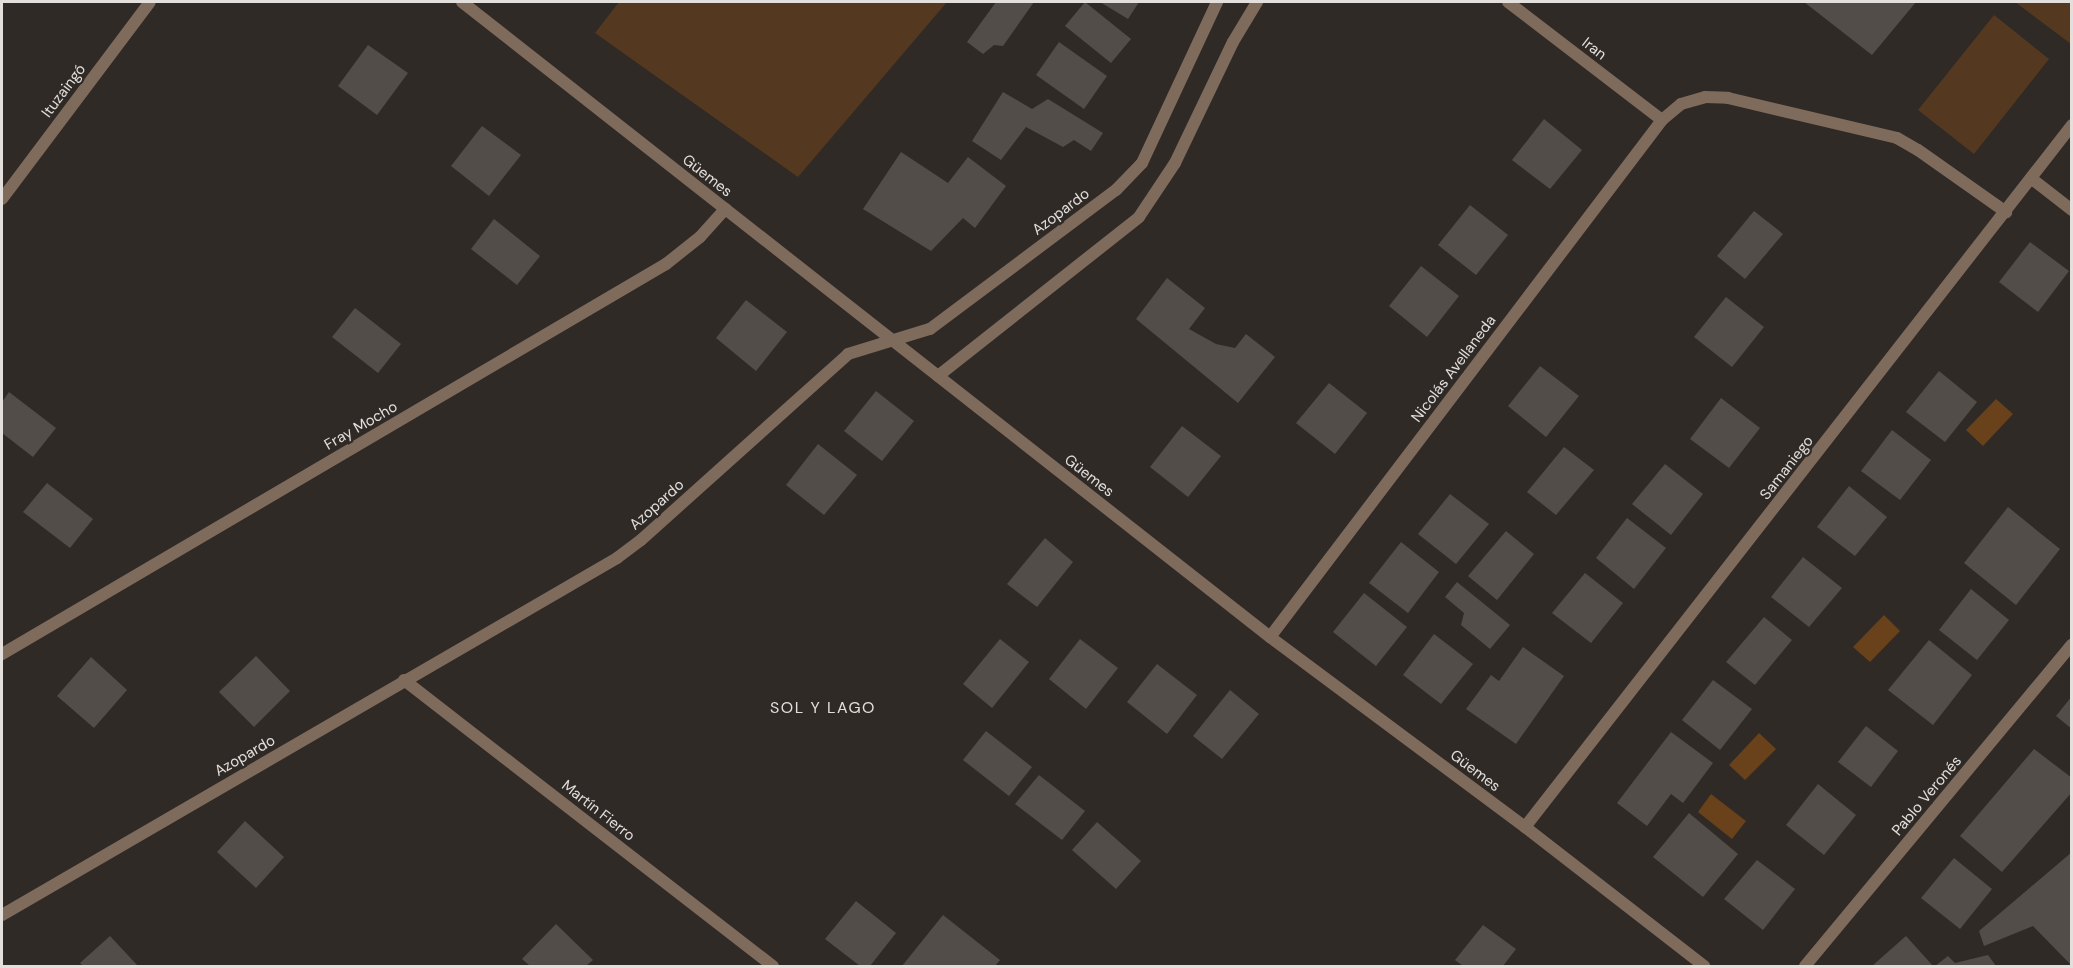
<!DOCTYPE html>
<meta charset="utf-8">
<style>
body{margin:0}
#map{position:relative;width:2073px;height:968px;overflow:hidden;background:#2f2a26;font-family:"DM Sans",sans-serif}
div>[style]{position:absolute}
.green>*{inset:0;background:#54381f}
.water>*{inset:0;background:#69411b}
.building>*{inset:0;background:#534d49}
.street>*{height:12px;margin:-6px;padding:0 6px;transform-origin:6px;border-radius:6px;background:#7f6b5b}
span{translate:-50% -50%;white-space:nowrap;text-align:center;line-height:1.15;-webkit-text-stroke:4.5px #2f2a26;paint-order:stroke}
.street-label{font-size:15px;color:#e3dfdd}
.neighbourhood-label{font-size:16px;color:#e3dfdd;letter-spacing:1.5px}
.frame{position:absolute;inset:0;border:3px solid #e3dfdd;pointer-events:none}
</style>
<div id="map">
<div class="green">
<i style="clip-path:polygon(619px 2px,947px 2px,798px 177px,595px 33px)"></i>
<i style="clip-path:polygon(2015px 2px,2071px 2px,2071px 44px)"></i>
<i style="clip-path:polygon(1994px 15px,2049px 59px,1974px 154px,1918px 110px)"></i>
</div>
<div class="water">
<i style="clip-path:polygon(1996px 399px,2013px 414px,1983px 446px,1966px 430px)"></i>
<i style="clip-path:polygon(1884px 615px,1900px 631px,1870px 662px,1853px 647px)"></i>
<i style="clip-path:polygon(1759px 733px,1776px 749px,1745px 780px,1729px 765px)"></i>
<i style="clip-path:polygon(1711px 794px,1746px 821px,1732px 839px,1698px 812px)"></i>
</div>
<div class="building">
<i style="clip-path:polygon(996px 2px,1034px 2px,1003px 46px,994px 45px,983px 54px,967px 42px)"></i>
<i style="clip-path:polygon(1085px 2px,1131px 39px,1111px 63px,1065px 26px)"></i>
<i style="clip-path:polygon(1100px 2px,1139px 2px,1128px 19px)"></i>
<i style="clip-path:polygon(1804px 2px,1916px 2px,1872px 55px)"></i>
<i style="clip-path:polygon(1059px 42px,1107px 76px,1084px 109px,1036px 75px)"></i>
<i style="clip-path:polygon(368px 45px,408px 73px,377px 115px,338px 86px)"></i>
<i style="clip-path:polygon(1003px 92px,1032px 109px,1048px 99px,1103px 133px,1091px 151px,1074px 140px,1063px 147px,1026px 127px,1001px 160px,972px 141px)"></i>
<i style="clip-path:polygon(1544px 119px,1582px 150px,1550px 189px,1512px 160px)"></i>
<i style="clip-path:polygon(482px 126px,521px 155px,489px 196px,451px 166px)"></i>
<i style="clip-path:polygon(901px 152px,948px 183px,968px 157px,1006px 186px,975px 228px,963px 218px,931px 251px,863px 209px)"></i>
<i style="clip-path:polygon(1470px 205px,1508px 235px,1476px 275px,1438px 245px)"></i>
<i style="clip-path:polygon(1754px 211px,1783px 234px,1745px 279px,1717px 256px)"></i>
<i style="clip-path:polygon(494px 219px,540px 256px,517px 285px,471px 249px)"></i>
<i style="clip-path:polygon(2030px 242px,2069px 271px,2038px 312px,1999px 282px)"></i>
<i style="clip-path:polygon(1421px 266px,1459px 296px,1427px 337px,1389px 306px)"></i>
<i style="clip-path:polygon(1167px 278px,1205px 308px,1189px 329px,1216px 344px,1235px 348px,1246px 334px,1275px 357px,1238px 403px,1136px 319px)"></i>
<i style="clip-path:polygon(1726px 297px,1764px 327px,1732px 367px,1694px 337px)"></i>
<i style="clip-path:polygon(746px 300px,787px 332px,756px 371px,716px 338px)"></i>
<i style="clip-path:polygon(355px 308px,401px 344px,378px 373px,332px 337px)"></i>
<i style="clip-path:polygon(1540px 366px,1579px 396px,1546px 437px,1508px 406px)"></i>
<i style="clip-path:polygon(1939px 371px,1977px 402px,1945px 442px,1906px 412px)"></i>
<i style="clip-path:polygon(1329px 383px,1367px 413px,1335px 454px,1296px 423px)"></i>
<i style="clip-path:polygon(876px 391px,914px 421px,882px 461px,844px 431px)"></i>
<i style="clip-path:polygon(9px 392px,56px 428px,33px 457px,2px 433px,2px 402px)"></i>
<i style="clip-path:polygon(1721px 398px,1760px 428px,1729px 468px,1690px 439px)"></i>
<i style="clip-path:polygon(1182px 426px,1221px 456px,1188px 497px,1150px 467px)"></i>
<i style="clip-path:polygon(1892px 430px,1931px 460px,1900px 500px,1861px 471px)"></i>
<i style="clip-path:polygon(818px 444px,857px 475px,824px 515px,786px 485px)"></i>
<i style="clip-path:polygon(1564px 447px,1594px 470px,1556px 515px,1527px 492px)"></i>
<i style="clip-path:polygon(1665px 464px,1703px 494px,1671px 535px,1632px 504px)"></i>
<i style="clip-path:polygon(47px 483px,93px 519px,70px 548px,23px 512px)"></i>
<i style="clip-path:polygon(1849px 486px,1887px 517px,1855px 556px,1817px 527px)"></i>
<i style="clip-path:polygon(1450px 494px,1489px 524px,1456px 564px,1418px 534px)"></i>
<i style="clip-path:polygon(2008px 507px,2060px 549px,2016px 605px,1964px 563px)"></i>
<i style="clip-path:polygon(1627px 518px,1666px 548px,1634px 589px,1596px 558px)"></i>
<i style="clip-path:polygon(1506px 531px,1534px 554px,1497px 600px,1468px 576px)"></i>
<i style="clip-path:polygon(1045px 538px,1073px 562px,1037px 607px,1007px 584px)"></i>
<i style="clip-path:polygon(1401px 542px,1439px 572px,1408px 613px,1369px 583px)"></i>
<i style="clip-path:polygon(1803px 557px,1842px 588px,1809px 627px,1771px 597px)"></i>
<i style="clip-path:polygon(1585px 573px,1623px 603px,1591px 643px,1552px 613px)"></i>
<i style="clip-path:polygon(1457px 582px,1510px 625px,1490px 649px,1461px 625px,1464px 613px,1445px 597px)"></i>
<i style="clip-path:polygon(1971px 589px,2009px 620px,1977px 660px,1939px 630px)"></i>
<i style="clip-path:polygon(1364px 593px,1407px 627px,1376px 666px,1333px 632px)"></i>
<i style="clip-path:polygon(1764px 617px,1792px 640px,1755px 685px,1726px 662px)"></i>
<i style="clip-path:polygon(1434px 634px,1473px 664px,1441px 704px,1403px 675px)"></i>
<i style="clip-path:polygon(1000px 639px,1029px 662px,992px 708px,963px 684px)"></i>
<i style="clip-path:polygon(1080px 639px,1118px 668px,1086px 709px,1049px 679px)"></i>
<i style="clip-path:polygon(1929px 640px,1972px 675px,1933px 725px,1888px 690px)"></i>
<i style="clip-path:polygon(1523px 647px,1564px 676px,1516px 744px,1466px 709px,1491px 675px,1499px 681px)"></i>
<i style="clip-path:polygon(256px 656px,290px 691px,254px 727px,219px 692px)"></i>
<i style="clip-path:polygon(91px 657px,127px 690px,94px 728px,57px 696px)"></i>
<i style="clip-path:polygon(1157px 664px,1197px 695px,1167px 734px,1127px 702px)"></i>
<i style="clip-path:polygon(1713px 680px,1752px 709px,1720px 750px,1682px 720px)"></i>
<i style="clip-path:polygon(1230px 690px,1259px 714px,1222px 759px,1193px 736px)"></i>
<i style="clip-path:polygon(2072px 696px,2072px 729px,2056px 716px)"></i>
<i style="clip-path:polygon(1866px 726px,1898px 751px,1871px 787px,1838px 762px)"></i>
<i style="clip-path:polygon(986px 731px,1032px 767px,1009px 796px,963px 760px)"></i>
<i style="clip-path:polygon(1671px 732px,1713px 763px,1683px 803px,1671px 794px,1647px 826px,1617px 803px)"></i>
<i style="clip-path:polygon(2034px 749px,2072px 778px,2072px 792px,2002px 872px,1960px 836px)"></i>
<i style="clip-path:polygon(1039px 775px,1085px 811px,1062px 840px,1015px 804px)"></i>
<i style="clip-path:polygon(1818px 784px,1856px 815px,1824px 855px,1786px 825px)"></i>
<i style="clip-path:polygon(1689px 813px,1738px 854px,1703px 897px,1653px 857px)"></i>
<i style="clip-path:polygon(245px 821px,284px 857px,256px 888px,217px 852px)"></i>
<i style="clip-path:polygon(1097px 822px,1141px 861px,1116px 889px,1072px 850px)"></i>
<i style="clip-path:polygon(2072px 852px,2072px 966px,2033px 926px,1984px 946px,1979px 931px)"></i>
<i style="clip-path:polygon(1954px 858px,1992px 889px,1960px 929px,1921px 898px)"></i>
<i style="clip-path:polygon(1757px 860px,1795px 889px,1763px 930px,1724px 899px)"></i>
<i style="clip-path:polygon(856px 901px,896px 933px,870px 966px,860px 966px,825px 939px)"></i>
<i style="clip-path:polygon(943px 915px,1000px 960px,995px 966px,902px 966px)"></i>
<i style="clip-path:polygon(556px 924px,593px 960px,586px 966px,530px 966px,522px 959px)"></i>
<i style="clip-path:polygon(1483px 925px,1516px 949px,1503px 966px,1463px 966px,1455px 960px)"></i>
<i style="clip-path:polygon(110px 936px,138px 966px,83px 966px,80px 963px)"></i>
<i style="clip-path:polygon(1906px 936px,1933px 966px,1872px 966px)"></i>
<i style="clip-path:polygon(1988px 955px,1996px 966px,1935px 966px,1948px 956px,1955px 963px)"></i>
</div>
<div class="street">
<i style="left:462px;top:2px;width:1028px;rotate:38.16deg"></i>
<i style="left:1270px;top:637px;width:318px;rotate:36.7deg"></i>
<i style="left:1525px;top:827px;width:227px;rotate:37.8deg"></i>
<i style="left:1508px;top:2px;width:194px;rotate:37.5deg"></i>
<i style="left:2032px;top:179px;width:51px;rotate:37.8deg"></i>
<i style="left:2px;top:199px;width:246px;rotate:-53.1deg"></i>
<i style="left:938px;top:376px;width:256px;rotate:-38.3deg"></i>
<i style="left:1139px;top:217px;width:65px;rotate:-56.3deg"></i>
<i style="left:1175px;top:163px;width:134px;rotate:-64.4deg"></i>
<i style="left:1233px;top:42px;width:47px;rotate:-59deg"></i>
<i style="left:1270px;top:637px;width:649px;rotate:-52.83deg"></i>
<i style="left:1662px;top:120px;width:25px;rotate:-40deg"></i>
<i style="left:1681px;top:104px;width:25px;rotate:-16deg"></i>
<i style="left:1705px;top:97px;width:23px;rotate:2deg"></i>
<i style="left:1728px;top:98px;width:174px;rotate:13.3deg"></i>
<i style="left:1897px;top:138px;width:24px;rotate:30deg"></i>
<i style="left:1918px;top:150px;width:108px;rotate:35.2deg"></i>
<i style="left:2px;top:654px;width:770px;rotate:-30.43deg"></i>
<i style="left:666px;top:264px;width:43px;rotate:-38.5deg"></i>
<i style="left:700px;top:237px;width:38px;rotate:-48deg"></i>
<i style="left:404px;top:680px;width:467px;rotate:37.8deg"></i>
<i style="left:1525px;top:827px;width:890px;rotate:-52.07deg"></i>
<i style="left:2px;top:915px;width:711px;rotate:-30.13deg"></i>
<i style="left:617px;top:558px;width:30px;rotate:-37deg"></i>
<i style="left:641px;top:540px;width:278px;rotate:-41.9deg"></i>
<i style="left:848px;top:354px;width:86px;rotate:-17deg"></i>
<i style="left:930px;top:329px;width:232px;rotate:-36.8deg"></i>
<i style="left:1116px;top:190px;width:37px;rotate:-46deg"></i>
<i style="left:1142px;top:163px;width:178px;rotate:-65deg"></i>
<i style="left:1805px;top:966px;width:418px;rotate:-50.3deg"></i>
</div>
<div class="street-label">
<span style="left:1594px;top:49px;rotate:38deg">Iran</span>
<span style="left:64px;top:91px;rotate:-53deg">Ituzaingó</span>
<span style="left:707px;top:176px;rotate:38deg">Güemes</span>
<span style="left:1061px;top:212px;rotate:-37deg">Azopardo</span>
<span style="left:1454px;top:369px;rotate:-53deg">Nicolás Avellaneda</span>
<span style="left:361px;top:426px;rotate:-30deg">Fray Mocho</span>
<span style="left:1787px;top:468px;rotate:-52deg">Samaniego</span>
<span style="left:1089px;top:476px;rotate:38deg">Güemes</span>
<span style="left:657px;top:505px;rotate:-42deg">Azopardo</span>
<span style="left:245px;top:756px;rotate:-30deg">Azopardo</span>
<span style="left:1475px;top:771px;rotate:37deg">Güemes</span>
<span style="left:1927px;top:796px;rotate:-50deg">Pablo Veronés</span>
<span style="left:598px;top:811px;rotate:38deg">Martín Fierro</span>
</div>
<div class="neighbourhood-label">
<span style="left:823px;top:708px">SOL Y LAGO</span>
</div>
<div class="frame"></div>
</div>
